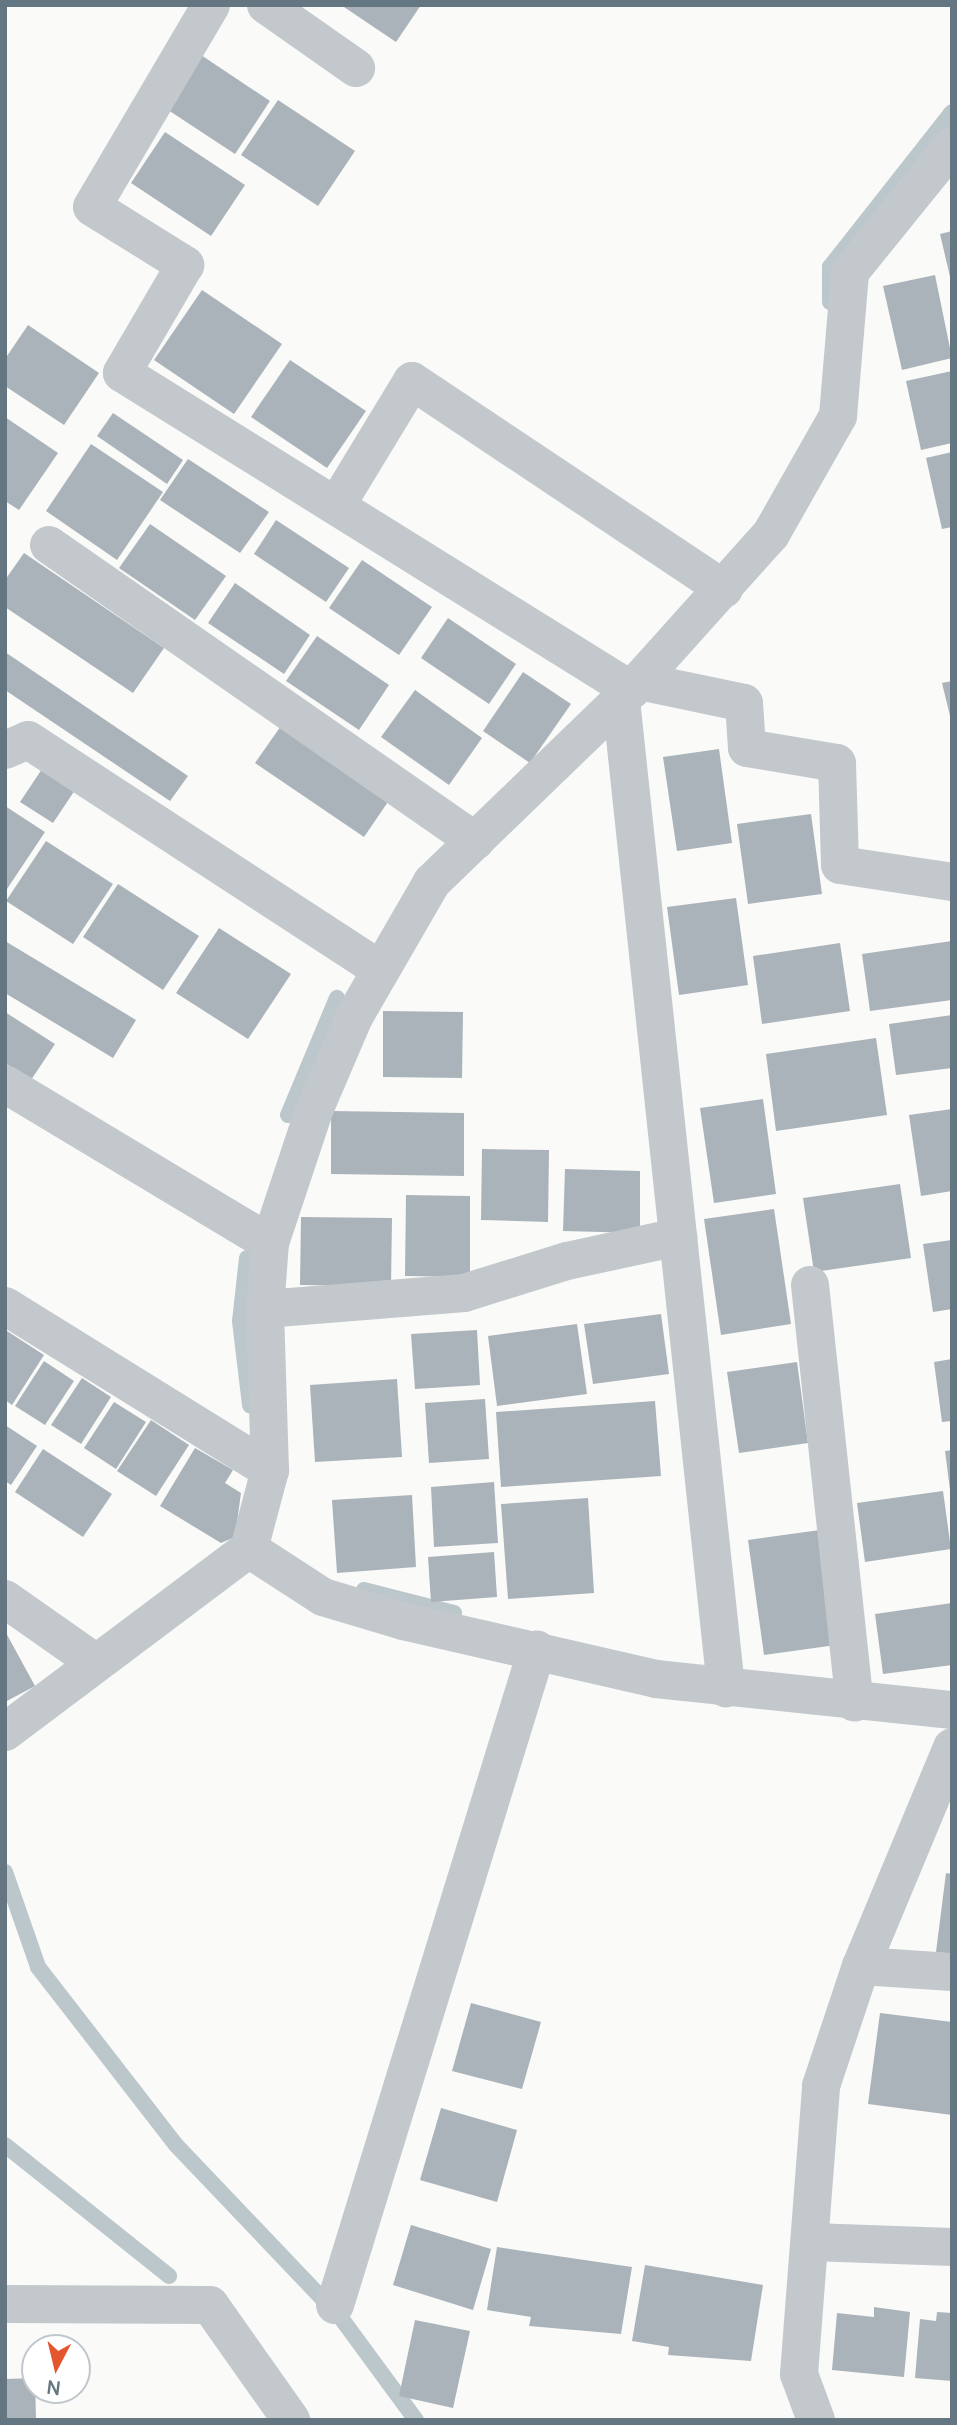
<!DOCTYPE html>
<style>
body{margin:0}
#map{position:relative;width:957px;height:2425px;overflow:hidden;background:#fafaf8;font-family:Manrope,sans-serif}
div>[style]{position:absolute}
.stream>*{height:16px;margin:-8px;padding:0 8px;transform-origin:8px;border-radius:8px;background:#bbc7cb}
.building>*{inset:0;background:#aab3b9}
.minor>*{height:38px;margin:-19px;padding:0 19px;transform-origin:19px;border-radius:19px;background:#c3c8cc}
span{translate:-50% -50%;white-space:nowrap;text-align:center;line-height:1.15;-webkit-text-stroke:7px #fff;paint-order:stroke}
.frame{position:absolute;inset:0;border:7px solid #657683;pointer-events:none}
.north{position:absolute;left:21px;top:2334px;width:70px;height:70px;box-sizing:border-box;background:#fff;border:2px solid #c1c8cd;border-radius:50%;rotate:187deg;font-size:19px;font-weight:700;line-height:28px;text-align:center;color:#657683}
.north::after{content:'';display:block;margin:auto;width:24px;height:32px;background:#e4572e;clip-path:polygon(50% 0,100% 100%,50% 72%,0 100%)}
</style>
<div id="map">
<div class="stream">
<i style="left:830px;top:302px;width:35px;rotate:-90deg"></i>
<i style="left:830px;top:267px;width:197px;rotate:-51.8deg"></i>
<i style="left:288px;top:1115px;width:127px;rotate:-67.3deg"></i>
<i style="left:247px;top:1258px;width:63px;rotate:96.3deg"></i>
<i style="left:240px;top:1321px;width:85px;rotate:83.2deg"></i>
<i style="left:364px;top:1590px;width:93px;rotate:14.3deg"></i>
<i style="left:5px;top:1872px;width:101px;rotate:70.8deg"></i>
<i style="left:38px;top:1967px;width:225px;rotate:52.2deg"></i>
<i style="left:176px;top:2145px;width:239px;rotate:46.4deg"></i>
<i style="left:341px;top:2318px;width:127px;rotate:53.7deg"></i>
<i style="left:5px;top:2145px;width:210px;rotate:38.6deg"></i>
</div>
<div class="building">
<i style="clip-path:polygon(341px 5px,421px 5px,396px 42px)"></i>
<i style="clip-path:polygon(198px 53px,270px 101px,235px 154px,162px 106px)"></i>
<i style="clip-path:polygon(278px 100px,355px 151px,318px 206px,241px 155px)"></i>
<i style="clip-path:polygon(165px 132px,245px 185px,211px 236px,131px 183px)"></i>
<i style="clip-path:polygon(952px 231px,952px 281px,951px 281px,940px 234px)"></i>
<i style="clip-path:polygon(935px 275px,952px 358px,902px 370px,883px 286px)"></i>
<i style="clip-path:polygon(202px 290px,282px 344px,234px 414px,154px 360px)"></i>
<i style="clip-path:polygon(28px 325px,99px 373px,64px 425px,5px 386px,5px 359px)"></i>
<i style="clip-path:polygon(290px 360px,366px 411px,327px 468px,251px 417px)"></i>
<i style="clip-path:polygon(952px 371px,952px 443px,921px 450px,906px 381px)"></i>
<i style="clip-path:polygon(113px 413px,183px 460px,167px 484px,97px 436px)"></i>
<i style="clip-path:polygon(5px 417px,58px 453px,19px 510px,5px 501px)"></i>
<i style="clip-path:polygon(91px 444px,163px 492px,117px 560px,46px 511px)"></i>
<i style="clip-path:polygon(952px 452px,952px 527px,942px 529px,926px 458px)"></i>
<i style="clip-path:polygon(188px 459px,269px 512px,240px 553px,160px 500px)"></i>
<i style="clip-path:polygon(276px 520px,349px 568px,326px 602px,254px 554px)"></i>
<i style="clip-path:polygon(150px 524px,226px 576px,195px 620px,119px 568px)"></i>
<i style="clip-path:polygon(24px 553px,164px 648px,133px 693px,5px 607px,5px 580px)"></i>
<i style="clip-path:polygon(362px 560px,432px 607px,399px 655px,329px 608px)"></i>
<i style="clip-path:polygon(235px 583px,310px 635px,284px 674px,208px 623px)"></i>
<i style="clip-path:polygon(448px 618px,516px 664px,489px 704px,421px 658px)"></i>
<i style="clip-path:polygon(317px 636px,389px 685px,359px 730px,286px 681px)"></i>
<i style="clip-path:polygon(5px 652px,188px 776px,170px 801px,5px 690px)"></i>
<i style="clip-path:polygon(523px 672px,571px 704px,530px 763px,483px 731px)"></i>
<i style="clip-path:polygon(952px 681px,952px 720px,951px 720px,942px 683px)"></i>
<i style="clip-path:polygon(415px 690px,482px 738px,449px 785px,381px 737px)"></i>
<i style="clip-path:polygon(283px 723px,392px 796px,364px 837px,255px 763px)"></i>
<i style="clip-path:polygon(719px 749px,732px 843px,677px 851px,663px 757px)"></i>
<i style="clip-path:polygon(42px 769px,75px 790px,53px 823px,20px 802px)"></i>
<i style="clip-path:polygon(5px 806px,45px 832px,5px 892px)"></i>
<i style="clip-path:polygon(811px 814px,822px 894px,748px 904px,737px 824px)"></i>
<i style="clip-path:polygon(46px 841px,113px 884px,73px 944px,6px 901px)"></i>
<i style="clip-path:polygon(118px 884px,199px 936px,163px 990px,83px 937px)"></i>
<i style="clip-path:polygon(736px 898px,748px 985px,679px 995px,667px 907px)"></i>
<i style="clip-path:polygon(219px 928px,291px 974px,248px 1039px,176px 993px)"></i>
<i style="clip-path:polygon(5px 941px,136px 1020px,113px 1058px,5px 993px)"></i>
<i style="clip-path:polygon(952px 941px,952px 1000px,870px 1011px,862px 954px)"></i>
<i style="clip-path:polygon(840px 943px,850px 1011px,762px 1024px,753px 956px)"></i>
<i style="clip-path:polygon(383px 1011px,463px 1012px,462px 1078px,383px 1077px)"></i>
<i style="clip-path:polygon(5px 1012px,55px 1044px,31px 1080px,5px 1063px)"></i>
<i style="clip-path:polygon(952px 1015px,952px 1068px,896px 1075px,889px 1024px)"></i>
<i style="clip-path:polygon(876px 1038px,887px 1115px,776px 1131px,766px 1054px)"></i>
<i style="clip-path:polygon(763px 1099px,776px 1194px,714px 1203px,700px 1108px)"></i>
<i style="clip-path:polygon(952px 1109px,952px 1191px,921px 1196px,909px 1115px)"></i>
<i style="clip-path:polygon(331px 1111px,464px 1113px,464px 1176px,331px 1174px)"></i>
<i style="clip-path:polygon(482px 1149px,549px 1150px,548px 1222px,481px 1220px)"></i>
<i style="clip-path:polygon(565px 1169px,640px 1171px,640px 1233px,563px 1231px)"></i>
<i style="clip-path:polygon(900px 1184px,911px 1258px,814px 1272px,803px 1198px)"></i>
<i style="clip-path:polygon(406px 1195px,470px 1196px,470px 1277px,405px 1276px)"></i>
<i style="clip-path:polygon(774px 1209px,791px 1324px,721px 1335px,704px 1219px)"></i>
<i style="clip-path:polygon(301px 1217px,392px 1218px,391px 1286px,300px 1285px)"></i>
<i style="clip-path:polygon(952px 1240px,952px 1309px,933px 1312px,923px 1244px)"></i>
<i style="clip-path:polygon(661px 1314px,669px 1374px,593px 1384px,584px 1324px)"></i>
<i style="clip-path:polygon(577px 1324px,587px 1394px,497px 1406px,488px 1336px)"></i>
<i style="clip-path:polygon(477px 1330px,480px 1385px,415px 1389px,411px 1334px)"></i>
<i style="clip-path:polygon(7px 1331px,44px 1355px,12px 1405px,5px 1400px)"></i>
<i style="clip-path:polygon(952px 1359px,952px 1421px,942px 1422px,934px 1362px)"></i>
<i style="clip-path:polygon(44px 1361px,74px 1381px,45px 1425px,15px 1406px)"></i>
<i style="clip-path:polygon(797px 1362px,808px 1443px,739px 1453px,727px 1372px)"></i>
<i style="clip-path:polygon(82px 1378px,111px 1397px,81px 1444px,51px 1425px)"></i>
<i style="clip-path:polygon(397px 1379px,402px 1457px,315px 1462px,310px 1385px)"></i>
<i style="clip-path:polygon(485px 1399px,489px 1459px,429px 1463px,425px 1403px)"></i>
<i style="clip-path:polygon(655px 1401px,661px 1476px,501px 1487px,496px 1412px)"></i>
<i style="clip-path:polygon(114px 1402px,146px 1422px,116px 1469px,84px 1448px)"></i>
<i style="clip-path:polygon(151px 1420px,189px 1445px,156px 1496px,117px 1471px)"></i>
<i style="clip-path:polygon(5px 1425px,37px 1446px,11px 1485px,5px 1481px)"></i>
<i style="clip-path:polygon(195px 1448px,233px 1470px,225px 1483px,241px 1493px,235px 1537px,221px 1543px,160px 1506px)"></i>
<i style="clip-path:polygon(43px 1449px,112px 1494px,83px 1537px,15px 1492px)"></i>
<i style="clip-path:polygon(952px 1450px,952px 1490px,950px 1490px,945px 1451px)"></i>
<i style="clip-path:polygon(494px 1482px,498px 1543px,434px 1547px,431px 1487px)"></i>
<i style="clip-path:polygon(943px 1491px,951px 1549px,865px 1562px,857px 1503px)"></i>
<i style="clip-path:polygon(412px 1495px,416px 1567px,337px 1573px,332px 1500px)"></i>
<i style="clip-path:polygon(588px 1498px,594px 1593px,508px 1599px,501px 1504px)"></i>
<i style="clip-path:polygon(820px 1530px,836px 1645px,764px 1655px,748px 1540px)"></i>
<i style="clip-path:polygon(494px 1552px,497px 1597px,431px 1602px,428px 1557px)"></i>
<i style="clip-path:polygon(952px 1603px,952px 1665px,883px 1674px,875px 1614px)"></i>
<i style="clip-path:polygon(5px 1631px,35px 1686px,5px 1702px)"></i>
<i style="clip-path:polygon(946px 1873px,952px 1874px,952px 1954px,936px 1952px)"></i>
<i style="clip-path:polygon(471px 2003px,541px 2022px,522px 2089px,452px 2071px)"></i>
<i style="clip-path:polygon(880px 2013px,952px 2022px,952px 2115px,868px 2104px)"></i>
<i style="clip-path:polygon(441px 2108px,517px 2130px,497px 2202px,420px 2180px)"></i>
<i style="clip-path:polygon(411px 2225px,491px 2249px,473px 2310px,393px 2285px)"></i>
<i style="clip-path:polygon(497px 2247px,632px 2267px,621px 2334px,529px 2326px,531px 2317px,487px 2310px)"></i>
<i style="clip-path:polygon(645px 2265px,763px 2285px,751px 2361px,668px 2355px,669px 2347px,632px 2341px)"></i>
<i style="clip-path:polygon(874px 2307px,910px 2312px,904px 2377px,832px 2370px,837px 2313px,874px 2317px)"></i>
<i style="clip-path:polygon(937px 2312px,952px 2313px,952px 2381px,915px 2378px,920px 2319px,936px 2321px)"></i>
<i style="clip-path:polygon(415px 2320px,470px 2331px,453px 2408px,399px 2396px)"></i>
<i style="clip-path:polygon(35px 2378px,36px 2420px,5px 2420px,5px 2379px)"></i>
</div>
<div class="minor">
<i style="left:211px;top:5px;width:234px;rotate:120.5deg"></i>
<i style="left:92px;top:207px;width:110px;rotate:31.9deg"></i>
<i style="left:185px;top:265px;width:125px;rotate:120.3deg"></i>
<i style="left:122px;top:373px;width:600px;rotate:31.91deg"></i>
<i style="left:266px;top:5px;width:110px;rotate:35deg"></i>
<i style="left:336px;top:506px;width:146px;rotate:-58.7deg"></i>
<i style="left:412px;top:381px;width:375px;rotate:33.7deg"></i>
<i style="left:49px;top:545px;width:519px;rotate:34.79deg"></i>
<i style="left:639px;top:681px;width:107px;rotate:11.8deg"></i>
<i style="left:744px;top:703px;width:45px;rotate:86.2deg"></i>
<i style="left:747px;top:748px;width:91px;rotate:9.5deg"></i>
<i style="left:837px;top:763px;width:102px;rotate:88.3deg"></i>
<i style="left:840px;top:865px;width:113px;rotate:8.6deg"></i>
<i style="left:621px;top:700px;width:994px;rotate:83.93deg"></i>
<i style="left:5px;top:750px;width:25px;rotate:-23deg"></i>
<i style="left:28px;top:740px;width:421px;rotate:33.1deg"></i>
<i style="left:5px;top:1084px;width:309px;rotate:31deg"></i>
<i style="left:810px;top:1285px;width:420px;rotate:83.9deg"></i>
<i style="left:5px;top:1306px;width:312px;rotate:31.8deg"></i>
<i style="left:265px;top:1309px;width:200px;rotate:-4.6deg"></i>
<i style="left:464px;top:1293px;width:108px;rotate:-17.3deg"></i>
<i style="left:567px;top:1261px;width:114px;rotate:-12.2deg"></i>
<i style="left:249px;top:1549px;width:88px;rotate:33deg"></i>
<i style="left:323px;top:1597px;width:84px;rotate:16.7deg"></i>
<i style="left:403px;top:1621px;width:260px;rotate:12.9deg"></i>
<i style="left:656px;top:1679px;width:298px;rotate:6deg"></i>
<i style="left:5px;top:1599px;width:111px;rotate:35.1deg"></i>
<i style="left:5px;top:1732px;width:305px;rotate:-36.9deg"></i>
<i style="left:249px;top:1549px;width:82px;rotate:-75.1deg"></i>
<i style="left:270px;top:1470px;width:161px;rotate:-91.8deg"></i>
<i style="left:265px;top:1309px;width:66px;rotate:-85.7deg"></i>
<i style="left:270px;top:1243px;width:142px;rotate:-71.6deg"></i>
<i style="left:315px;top:1108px;width:99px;rotate:-66.8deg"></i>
<i style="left:354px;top:1017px;width:156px;rotate:-60deg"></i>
<i style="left:432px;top:882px;width:277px;rotate:-44deg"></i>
<i style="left:631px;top:690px;width:210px;rotate:-48.1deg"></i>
<i style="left:771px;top:534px;width:136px;rotate:-60.4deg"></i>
<i style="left:838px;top:416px;width:144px;rotate:-85.2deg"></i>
<i style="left:850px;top:272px;width:162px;rotate:-51deg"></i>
<i style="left:861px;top:1966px;width:91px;rotate:3.8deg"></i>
<i style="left:811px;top:2242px;width:141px;rotate:2deg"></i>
<i style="left:5px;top:2304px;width:205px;rotate:0.3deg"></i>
<i style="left:210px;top:2305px;width:141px;rotate:54.8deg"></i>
<i style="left:335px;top:2305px;width:686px;rotate:-72.88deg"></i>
<i style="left:816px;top:2420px;width:49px;rotate:-110.3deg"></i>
<i style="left:799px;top:2374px;width:289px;rotate:-85.6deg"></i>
<i style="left:821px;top:2086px;width:126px;rotate:-71.6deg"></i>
<i style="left:861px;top:1966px;width:237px;rotate:-67.4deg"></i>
</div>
<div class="frame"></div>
<div class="north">N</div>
</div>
